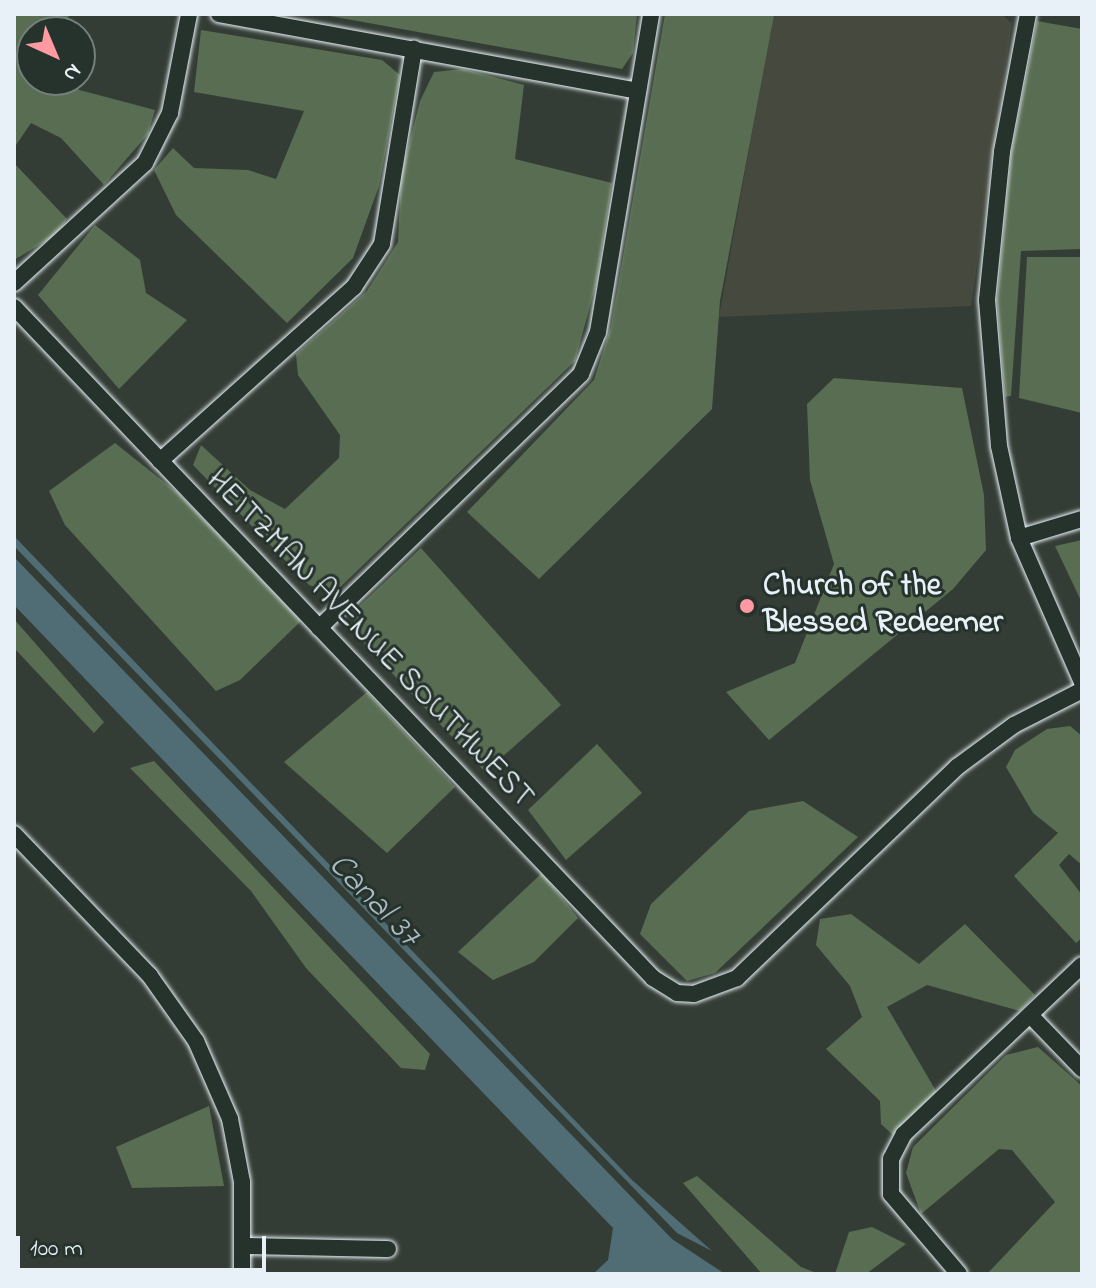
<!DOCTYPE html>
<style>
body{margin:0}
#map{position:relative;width:1096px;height:1288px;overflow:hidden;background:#343d35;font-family:"Indie Flower",sans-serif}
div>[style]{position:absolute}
.built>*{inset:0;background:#45493e}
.green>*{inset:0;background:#586d51}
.water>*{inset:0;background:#506d76}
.roads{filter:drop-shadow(0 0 2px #e8f1f8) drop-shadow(0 0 2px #e8f1f8)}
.minor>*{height:16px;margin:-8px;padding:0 8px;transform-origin:8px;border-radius:8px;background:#26332d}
.dots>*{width:22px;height:22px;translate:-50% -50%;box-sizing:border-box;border:4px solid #26332d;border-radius:50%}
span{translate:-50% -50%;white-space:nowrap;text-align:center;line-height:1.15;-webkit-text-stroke:6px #26332d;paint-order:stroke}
.poi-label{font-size:32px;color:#e8f1f8;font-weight:700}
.left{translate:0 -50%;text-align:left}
.street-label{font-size:32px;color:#e8f1f8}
.water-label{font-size:34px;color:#abbcc4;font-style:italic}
.frame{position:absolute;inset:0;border:16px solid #e8f1f8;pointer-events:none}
.north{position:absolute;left:16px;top:16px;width:80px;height:80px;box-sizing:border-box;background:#26332d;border:2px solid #747f7e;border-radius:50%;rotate:136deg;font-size:22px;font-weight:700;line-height:32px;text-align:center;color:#e8f1f8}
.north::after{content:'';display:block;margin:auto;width:28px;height:36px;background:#ff9aa2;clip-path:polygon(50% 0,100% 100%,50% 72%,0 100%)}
.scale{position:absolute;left:16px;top:1236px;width:250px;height:36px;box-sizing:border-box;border:4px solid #e8f1f8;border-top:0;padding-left:10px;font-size:24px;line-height:28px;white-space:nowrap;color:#e8f1f8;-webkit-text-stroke:6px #26332d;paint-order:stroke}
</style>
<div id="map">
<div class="built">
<i style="clip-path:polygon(773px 14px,1001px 14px,1012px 23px,971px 306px,719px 317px)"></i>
</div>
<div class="green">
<i style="clip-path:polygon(14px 14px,69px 14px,66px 32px,32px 32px,32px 80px,70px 80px,72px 88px,155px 110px,148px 134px,104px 185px,61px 138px,31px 123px,14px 148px)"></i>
<i style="clip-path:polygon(319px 14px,637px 14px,633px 53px,622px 69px)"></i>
<i style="clip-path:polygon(665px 14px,774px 15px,720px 301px,712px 409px,539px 579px,467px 512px,594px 380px,611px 326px)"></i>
<i style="clip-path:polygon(1037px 21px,1082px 29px,1082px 249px,1021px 251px,1011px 396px,1005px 397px,997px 301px,1011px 155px)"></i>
<i style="clip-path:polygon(201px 30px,382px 60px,400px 75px,379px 186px,353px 258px,287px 323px,176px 215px,154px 170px,173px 148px,194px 168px,248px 170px,276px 179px,304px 111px,194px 92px)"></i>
<i style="clip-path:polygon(463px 69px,524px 85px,515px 159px,612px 183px,596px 284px,575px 361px,333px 594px,309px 585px,193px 465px,201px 445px,250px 490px,285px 509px,339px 458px,340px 435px,298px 375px,296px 354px,367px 291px,398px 242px,401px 176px,420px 101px,434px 72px)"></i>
<i style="clip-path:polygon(14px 163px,67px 219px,56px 235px,14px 260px)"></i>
<i style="clip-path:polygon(95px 225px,140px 260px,146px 293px,187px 320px,119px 389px,38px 295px)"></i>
<i style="clip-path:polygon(1027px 257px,1082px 257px,1082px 413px,1019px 398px)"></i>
<i style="clip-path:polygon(834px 378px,962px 388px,984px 495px,986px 550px,953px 589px,769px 740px,726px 692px,795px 663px,834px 564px,810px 480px,807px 404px)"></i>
<i style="clip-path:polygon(115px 443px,178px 493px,301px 621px,240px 680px,216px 691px,65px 525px,49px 491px)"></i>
<i style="clip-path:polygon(1082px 540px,1082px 603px,1055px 546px)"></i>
<i style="clip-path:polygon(421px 548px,561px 705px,485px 772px,358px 637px,352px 613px)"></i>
<i style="clip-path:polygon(14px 619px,104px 722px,94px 733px,14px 648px)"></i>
<i style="clip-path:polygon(367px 692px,455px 787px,387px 853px,284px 762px)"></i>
<i style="clip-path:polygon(1070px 726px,1082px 736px,1082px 865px,1069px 854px,1059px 865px,1082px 895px,1082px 938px,1076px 943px,1014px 876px,1058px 833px,1033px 813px,1006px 767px,1015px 750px,1047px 729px)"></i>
<i style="clip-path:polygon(597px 744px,642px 793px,566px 860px,528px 810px)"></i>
<i style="clip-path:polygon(154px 761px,430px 1054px,425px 1070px,401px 1068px,306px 968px,251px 891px,130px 768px)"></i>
<i style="clip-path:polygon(803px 801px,858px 837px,715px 973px,687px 981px,640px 934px,651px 904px,749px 811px)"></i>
<i style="clip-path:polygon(542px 873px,578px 918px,534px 962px,493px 980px,458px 952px)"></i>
<i style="clip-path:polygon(851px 914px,919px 964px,965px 924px,1035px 995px,1020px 1011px,927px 985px,887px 1007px,936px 1091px,894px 1136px,881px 1124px,880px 1101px,826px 1049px,862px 1017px,850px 986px,816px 945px,820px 919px)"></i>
<i style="clip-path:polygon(1038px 1047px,1082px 1086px,1082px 1274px,987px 1274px,1055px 1202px,1012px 1150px,999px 1149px,921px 1214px,906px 1173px,913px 1147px,1006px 1055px)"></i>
<i style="clip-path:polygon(209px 1106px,224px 1186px,132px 1188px,116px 1147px)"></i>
<i style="clip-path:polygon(697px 1176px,801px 1267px,819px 1274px,762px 1274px,683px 1183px)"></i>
<i style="clip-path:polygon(872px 1227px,906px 1244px,866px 1274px,835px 1274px,849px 1232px)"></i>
</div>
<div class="water">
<i style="clip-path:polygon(14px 536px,632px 1180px,712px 1251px,677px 1233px,14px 546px)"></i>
<i style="clip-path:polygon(14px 557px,672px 1239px,725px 1274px,593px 1274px,608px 1260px,613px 1228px,14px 605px)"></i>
</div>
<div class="roads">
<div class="minor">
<i style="left:219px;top:14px;width:426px;rotate:10.4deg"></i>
<i style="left:1028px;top:14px;width:140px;rotate:100.7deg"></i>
<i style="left:1002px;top:152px;width:149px;rotate:95.8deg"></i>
<i style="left:987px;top:300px;width:146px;rotate:85.3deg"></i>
<i style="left:999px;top:446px;width:94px;rotate:77.7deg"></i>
<i style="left:1019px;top:538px;width:157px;rotate:66.4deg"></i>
<i style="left:14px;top:283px;width:178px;rotate:-42.5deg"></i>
<i style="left:145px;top:163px;width:56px;rotate:-63.4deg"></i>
<i style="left:170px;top:113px;width:101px;rotate:-79.1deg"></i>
<i style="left:14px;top:307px;width:927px;rotate:46.4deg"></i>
<i style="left:653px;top:978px;width:28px;rotate:32deg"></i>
<i style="left:677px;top:993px;width:17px;rotate:3deg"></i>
<i style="left:694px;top:994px;width:46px;rotate:-20.4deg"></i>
<i style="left:737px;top:978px;width:305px;rotate:-43.8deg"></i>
<i style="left:957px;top:767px;width:71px;rotate:-36.4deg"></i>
<i style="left:1014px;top:725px;width:76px;rotate:-27.2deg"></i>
<i style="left:160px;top:461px;width:261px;rotate:-41.9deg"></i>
<i style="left:354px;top:287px;width:51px;rotate:-56.9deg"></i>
<i style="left:382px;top:244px;width:198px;rotate:-80.7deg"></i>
<i style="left:1019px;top:538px;width:66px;rotate:-16.8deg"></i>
<i style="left:319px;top:628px;width:365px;rotate:-44.1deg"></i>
<i style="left:581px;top:374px;width:45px;rotate:-68deg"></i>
<i style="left:598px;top:332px;width:322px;rotate:-80.5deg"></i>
<i style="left:14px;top:834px;width:197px;rotate:46.2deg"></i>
<i style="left:150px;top:976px;width:80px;rotate:54.7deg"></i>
<i style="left:196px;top:1041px;width:85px;rotate:66.4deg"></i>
<i style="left:230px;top:1119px;width:64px;rotate:79.2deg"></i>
<i style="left:242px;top:1182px;width:92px;rotate:90deg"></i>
<i style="left:1030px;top:1015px;width:75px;rotate:46.1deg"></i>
<i style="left:245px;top:1246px;width:143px;rotate:1.2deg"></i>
<i style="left:959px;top:1274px;width:105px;rotate:-130.4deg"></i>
<i style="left:891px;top:1194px;width:35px;rotate:-90deg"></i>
<i style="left:891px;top:1159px;width:28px;rotate:-63deg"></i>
<i style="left:904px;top:1134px;width:245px;rotate:-43.5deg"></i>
</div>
</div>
<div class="dots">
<i style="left:747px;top:606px;background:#ff9aa2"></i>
</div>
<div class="poi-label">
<span class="left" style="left:763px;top:606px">Church of the<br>Blessed Redeemer</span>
</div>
<div class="street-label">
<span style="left:369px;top:640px;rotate:46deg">HEITZMAN AVENUE SOUTHWEST</span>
</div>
<div class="water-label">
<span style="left:373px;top:901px;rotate:46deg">Canal 37</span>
</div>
<div class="frame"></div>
<div class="north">N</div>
<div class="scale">100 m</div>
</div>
